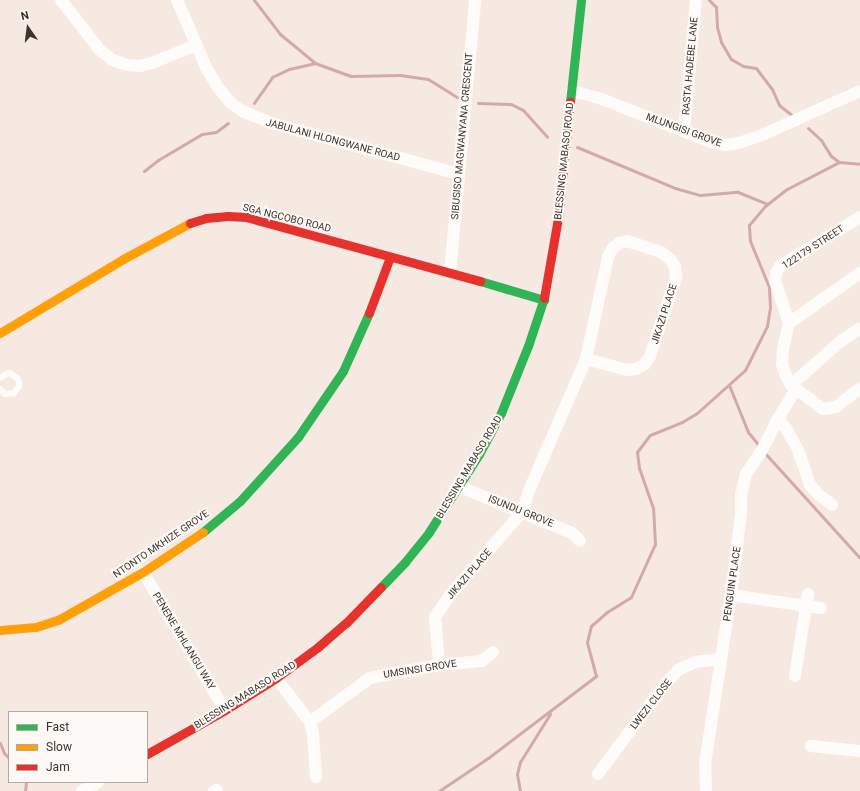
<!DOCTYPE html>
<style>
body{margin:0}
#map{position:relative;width:860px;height:791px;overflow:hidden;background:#f6e9e1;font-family:Roboto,sans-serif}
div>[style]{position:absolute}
.stream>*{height:3px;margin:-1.5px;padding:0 1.5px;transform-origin:1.5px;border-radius:1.5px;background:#d4a9ac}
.lane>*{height:6px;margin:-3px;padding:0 3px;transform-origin:3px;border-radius:3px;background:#fefcfa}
.street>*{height:12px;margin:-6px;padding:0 6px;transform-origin:6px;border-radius:6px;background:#fefcfa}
.fast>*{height:9px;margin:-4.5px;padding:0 4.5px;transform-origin:4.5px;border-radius:4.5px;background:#30b455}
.slow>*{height:9px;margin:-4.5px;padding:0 4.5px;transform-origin:4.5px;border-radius:4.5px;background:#ff9f0a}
.jam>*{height:9px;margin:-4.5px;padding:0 4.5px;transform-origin:4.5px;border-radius:4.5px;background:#e5322d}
span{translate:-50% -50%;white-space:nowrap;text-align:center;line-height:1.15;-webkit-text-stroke:4px #fdf9f6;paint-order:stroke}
.street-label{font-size:10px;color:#3c342e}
.legend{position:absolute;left:8px;top:711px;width:140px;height:72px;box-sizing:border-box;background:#fdf9f6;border:1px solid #b0aaa6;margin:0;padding:5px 7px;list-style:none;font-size:12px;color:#3c342e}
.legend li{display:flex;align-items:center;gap:8px;height:20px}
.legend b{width:20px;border:1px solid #b0aaa6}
.north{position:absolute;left:8px;top:8px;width:40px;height:40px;-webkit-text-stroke:3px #fdf9f6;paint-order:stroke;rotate:346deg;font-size:11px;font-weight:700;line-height:16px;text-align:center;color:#3c342e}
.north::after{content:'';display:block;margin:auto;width:14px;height:18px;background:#3c342e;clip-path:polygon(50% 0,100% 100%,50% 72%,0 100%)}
</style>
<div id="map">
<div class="stream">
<i style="left:254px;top:0;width:43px;rotate:52.6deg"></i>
<i style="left:280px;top:34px;width:45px;rotate:39.6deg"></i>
<i style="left:315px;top:63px;width:38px;rotate:20deg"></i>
<i style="left:351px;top:76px;width:49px;rotate:-1.2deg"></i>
<i style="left:400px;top:75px;width:28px;rotate:8deg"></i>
<i style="left:428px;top:79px;width:34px;rotate:32deg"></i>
<i style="left:709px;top:0;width:10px;rotate:45deg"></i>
<i style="left:716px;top:7px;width:20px;rotate:87deg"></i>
<i style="left:717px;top:27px;width:16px;rotate:75deg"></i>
<i style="left:721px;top:42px;width:20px;rotate:60deg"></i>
<i style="left:731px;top:59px;width:14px;rotate:30deg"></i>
<i style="left:743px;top:66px;width:13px;rotate:9deg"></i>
<i style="left:756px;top:68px;width:26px;rotate:53deg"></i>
<i style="left:772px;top:89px;width:17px;rotate:66deg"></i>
<i style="left:779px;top:105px;width:16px;rotate:38deg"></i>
<i style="left:254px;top:103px;width:32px;rotate:-55deg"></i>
<i style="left:272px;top:77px;width:19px;rotate:-25deg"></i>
<i style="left:289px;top:69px;width:27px;rotate:-13deg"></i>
<i style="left:478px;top:103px;width:33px;rotate:2deg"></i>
<i style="left:511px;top:104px;width:13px;rotate:27deg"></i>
<i style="left:523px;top:110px;width:36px;rotate:48deg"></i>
<i style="left:808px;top:128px;width:18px;rotate:43deg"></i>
<i style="left:821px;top:140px;width:19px;rotate:58deg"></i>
<i style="left:831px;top:156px;width:10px;rotate:37deg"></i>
<i style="left:577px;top:147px;width:106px;rotate:22.7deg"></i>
<i style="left:675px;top:188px;width:26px;rotate:16deg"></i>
<i style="left:700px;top:195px;width:38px;rotate:-5deg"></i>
<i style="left:738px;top:192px;width:31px;rotate:22deg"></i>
<i style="left:144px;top:171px;width:18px;rotate:-38deg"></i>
<i style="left:158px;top:160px;width:51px;rotate:-30.6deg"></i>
<i style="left:202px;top:134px;width:14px;rotate:-8deg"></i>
<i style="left:216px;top:132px;width:15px;rotate:-37deg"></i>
<i style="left:729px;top:385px;width:51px;rotate:68deg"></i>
<i style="left:748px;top:432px;width:19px;rotate:51deg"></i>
<i style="left:763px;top:451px;width:144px;rotate:47.8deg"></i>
<i style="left:0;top:743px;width:11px;rotate:68deg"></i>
<i style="left:4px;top:753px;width:7px;rotate:45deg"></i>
<i style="left:25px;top:791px;width:9px;rotate:-84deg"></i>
<i style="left:439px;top:791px;width:59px;rotate:-34deg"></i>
<i style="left:488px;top:758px;width:136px;rotate:-37.2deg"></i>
<i style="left:596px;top:676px;width:35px;rotate:-105deg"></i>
<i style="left:587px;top:642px;width:16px;rotate:-76deg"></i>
<i style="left:591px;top:626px;width:21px;rotate:-41deg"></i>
<i style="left:607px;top:612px;width:28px;rotate:-32deg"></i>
<i style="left:631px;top:597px;width:58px;rotate:-65.6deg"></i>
<i style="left:655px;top:544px;width:36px;rotate:-93deg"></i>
<i style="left:653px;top:508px;width:42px;rotate:-109.3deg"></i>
<i style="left:639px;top:468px;width:16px;rotate:-97deg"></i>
<i style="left:637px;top:452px;width:21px;rotate:-53deg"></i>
<i style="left:650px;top:435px;width:35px;rotate:-22deg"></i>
<i style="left:682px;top:422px;width:17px;rotate:-31deg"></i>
<i style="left:697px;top:413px;width:64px;rotate:-41.9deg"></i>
<i style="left:745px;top:370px;width:49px;rotate:-63.4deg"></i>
<i style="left:767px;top:326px;width:19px;rotate:-81deg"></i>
<i style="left:770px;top:307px;width:20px;rotate:-93deg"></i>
<i style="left:769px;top:287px;width:50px;rotate:-112.4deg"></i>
<i style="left:750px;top:241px;width:16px;rotate:-94deg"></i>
<i style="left:749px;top:225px;width:25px;rotate:-50deg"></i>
<i style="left:765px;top:206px;width:28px;rotate:-38deg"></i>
<i style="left:787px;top:189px;width:59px;rotate:-27.4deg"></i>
<i style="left:839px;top:162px;width:21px;rotate:5deg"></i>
<i style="left:520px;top:791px;width:17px;rotate:-100deg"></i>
<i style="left:517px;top:774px;width:12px;rotate:-76deg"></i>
<i style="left:520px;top:762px;width:57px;rotate:-58deg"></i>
</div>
<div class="lane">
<i style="left:0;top:378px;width:7px;rotate:-34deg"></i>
<i style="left:6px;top:374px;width:4px;rotate:-14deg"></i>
<i style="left:10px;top:373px;width:9px;rotate:36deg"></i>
<i style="left:17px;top:378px;width:4px;rotate:63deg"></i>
<i style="left:19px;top:382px;width:4px;rotate:90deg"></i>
<i style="left:19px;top:386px;width:9px;rotate:126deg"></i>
<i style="left:14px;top:393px;width:9px;rotate:174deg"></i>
<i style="left:5px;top:394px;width:7px;rotate:-135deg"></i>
</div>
<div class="street">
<i style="left:61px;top:0;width:62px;rotate:52.2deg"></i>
<i style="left:99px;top:49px;width:17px;rotate:40deg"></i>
<i style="left:112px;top:60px;width:16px;rotate:18deg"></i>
<i style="left:127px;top:65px;width:13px;rotate:4deg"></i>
<i style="left:140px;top:66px;width:12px;rotate:-14deg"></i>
<i style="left:152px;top:63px;width:48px;rotate:-22.2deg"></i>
<i style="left:177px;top:0;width:73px;rotate:66.6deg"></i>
<i style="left:206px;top:67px;width:22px;rotate:60deg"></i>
<i style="left:217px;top:86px;width:22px;rotate:51deg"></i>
<i style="left:231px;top:103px;width:14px;rotate:36deg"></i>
<i style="left:242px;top:111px;width:31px;rotate:22deg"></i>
<i style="left:271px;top:123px;width:195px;rotate:15.2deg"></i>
<i style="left:572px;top:91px;width:28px;rotate:15deg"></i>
<i style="left:599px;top:98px;width:123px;rotate:21.4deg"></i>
<i style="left:714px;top:143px;width:12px;rotate:9deg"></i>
<i style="left:726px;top:145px;width:13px;rotate:-9deg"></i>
<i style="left:739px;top:143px;width:24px;rotate:-19deg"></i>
<i style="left:762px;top:135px;width:107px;rotate:-24.2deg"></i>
<i style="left:684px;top:131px;width:132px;rotate:-84.8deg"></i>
<i style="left:860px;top:217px;width:94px;rotate:148.5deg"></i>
<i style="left:780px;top:266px;width:8px;rotate:120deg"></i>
<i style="left:776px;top:273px;width:8px;rotate:97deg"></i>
<i style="left:775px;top:281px;width:44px;rotate:71.6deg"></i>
<i style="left:789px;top:323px;width:28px;rotate:103deg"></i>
<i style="left:783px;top:350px;width:14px;rotate:94deg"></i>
<i style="left:782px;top:364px;width:13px;rotate:72deg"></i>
<i style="left:786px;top:376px;width:10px;rotate:61deg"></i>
<i style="left:791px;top:385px;width:40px;rotate:37deg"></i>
<i style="left:823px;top:409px;width:13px;rotate:-9deg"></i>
<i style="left:836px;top:407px;width:31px;rotate:-38deg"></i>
<i style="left:450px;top:272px;width:273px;rotate:-84.7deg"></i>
<i style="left:789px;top:323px;width:87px;rotate:-35.2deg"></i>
<i style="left:791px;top:385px;width:67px;rotate:-41.3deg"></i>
<i style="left:841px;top:341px;width:23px;rotate:-34deg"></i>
<i style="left:778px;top:418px;width:15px;rotate:53deg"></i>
<i style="left:787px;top:430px;width:23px;rotate:61deg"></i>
<i style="left:798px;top:450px;width:37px;rotate:71deg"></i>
<i style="left:810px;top:485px;width:12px;rotate:48deg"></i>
<i style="left:818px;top:494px;width:18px;rotate:38deg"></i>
<i style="left:458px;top:486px;width:123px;rotate:22.4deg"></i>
<i style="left:572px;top:533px;width:11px;rotate:45deg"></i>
<i style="left:143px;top:572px;width:161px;rotate:59.3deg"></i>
<i style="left:731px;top:595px;width:91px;rotate:8.2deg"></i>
<i style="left:439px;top:665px;width:48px;rotate:-94.8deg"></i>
<i style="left:435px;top:617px;width:25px;rotate:-56deg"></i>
<i style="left:449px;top:596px;width:113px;rotate:-49deg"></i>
<i style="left:523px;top:511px;width:19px;rotate:-74deg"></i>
<i style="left:528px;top:493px;width:146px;rotate:-66.6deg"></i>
<i style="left:586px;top:359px;width:104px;rotate:-77.8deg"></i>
<i style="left:608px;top:257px;width:9px;rotate:-63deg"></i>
<i style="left:612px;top:249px;width:9px;rotate:-41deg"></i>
<i style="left:619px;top:243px;width:8px;rotate:-14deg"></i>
<i style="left:627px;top:241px;width:36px;rotate:18deg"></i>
<i style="left:661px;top:252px;width:13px;rotate:39deg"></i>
<i style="left:671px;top:260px;width:8px;rotate:60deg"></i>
<i style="left:675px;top:267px;width:10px;rotate:84deg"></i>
<i style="left:676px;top:277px;width:83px;rotate:108.2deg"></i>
<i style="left:650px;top:356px;width:9px;rotate:122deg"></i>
<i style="left:645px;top:364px;width:10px;rotate:151deg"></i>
<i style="left:636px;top:369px;width:9px;rotate:174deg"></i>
<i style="left:627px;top:370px;width:42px;rotate:-165deg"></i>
<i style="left:795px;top:676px;width:83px;rotate:-81deg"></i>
<i style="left:276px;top:678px;width:56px;rotate:52.3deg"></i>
<i style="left:310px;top:722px;width:11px;rotate:75deg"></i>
<i style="left:313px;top:733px;width:44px;rotate:86.1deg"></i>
<i style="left:310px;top:722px;width:74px;rotate:-36.3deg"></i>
<i style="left:370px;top:678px;width:70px;rotate:-10.7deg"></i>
<i style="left:439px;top:665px;width:43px;rotate:-5.3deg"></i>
<i style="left:482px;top:661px;width:14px;rotate:-39deg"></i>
<i style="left:811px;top:746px;width:49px;rotate:5.8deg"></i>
<i style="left:598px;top:774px;width:114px;rotate:-53.2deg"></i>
<i style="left:666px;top:683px;width:18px;rotate:-47deg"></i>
<i style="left:678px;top:670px;width:19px;rotate:-25deg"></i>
<i style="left:695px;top:662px;width:26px;rotate:-7deg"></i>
<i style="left:82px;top:791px;width:18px;rotate:-29deg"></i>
<i style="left:214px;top:791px;width:3px;rotate:-18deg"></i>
<i style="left:706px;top:791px;width:27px;rotate:-92deg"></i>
<i style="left:705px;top:764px;width:171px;rotate:-81.3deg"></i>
<i style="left:731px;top:595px;width:82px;rotate:-83deg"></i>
<i style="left:741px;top:514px;width:19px;rotate:-90deg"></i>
<i style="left:741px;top:495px;width:22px;rotate:-77deg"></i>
<i style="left:746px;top:474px;width:29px;rotate:-56deg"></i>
<i style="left:762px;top:450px;width:31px;rotate:-63deg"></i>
<i style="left:776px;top:422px;width:39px;rotate:-59deg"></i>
</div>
<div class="fast">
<i style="left:570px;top:102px;width:103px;rotate:-83.8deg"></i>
<i style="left:480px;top:281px;width:67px;rotate:16.5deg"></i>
<i style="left:203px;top:532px;width:48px;rotate:-40deg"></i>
<i style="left:240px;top:501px;width:86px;rotate:-47.8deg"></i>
<i style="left:298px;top:437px;width:80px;rotate:-55.7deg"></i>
<i style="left:343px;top:371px;width:64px;rotate:-65.9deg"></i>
<i style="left:381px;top:587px;width:35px;rotate:-46deg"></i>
<i style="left:405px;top:562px;width:38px;rotate:-51deg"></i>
<i style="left:429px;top:532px;width:93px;rotate:-57.3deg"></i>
<i style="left:479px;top:454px;width:47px;rotate:-61.8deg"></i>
<i style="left:501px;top:413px;width:72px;rotate:-68.1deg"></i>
<i style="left:528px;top:346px;width:51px;rotate:-71.6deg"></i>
</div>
<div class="slow">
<i style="left:0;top:333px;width:144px;rotate:-31deg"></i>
<i style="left:123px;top:259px;width:76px;rotate:-28.2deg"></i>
<i style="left:0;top:630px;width:36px;rotate:-5deg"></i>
<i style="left:36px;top:627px;width:23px;rotate:-18deg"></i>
<i style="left:58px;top:620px;width:98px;rotate:-29.5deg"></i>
<i style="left:143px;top:572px;width:72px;rotate:-33.7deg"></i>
</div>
<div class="jam">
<i style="left:190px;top:223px;width:17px;rotate:-17deg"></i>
<i style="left:206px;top:218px;width:22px;rotate:-5deg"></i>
<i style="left:228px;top:216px;width:18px;rotate:3deg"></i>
<i style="left:246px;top:217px;width:243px;rotate:15.3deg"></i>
<i style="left:544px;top:298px;width:81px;rotate:-80.1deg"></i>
<i style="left:558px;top:218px;width:117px;rotate:-84.1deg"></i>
<i style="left:369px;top:313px;width:60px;rotate:-69.4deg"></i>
<i style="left:147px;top:754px;width:90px;rotate:-29.4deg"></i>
<i style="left:225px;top:710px;width:60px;rotate:-32.1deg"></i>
<i style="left:276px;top:678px;width:52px;rotate:-36.4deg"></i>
<i style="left:318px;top:647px;width:37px;rotate:-41deg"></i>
<i style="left:346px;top:623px;width:50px;rotate:-45.8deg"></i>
</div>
<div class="street-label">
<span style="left:690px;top:66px;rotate:-85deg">RASTA HADEBE LANE</span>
<span style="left:684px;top:130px;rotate:20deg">MLUNGISI GROVE</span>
<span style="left:462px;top:136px;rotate:-85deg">SIBUSISO MAGWANYANA CRESCENT</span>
<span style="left:333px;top:140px;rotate:15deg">JABULANI HLONGWANE ROAD</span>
<span style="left:564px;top:161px;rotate:-84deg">BLESSING MABASO ROAD</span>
<span style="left:287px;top:218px;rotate:14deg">SGA NGCOBO ROAD</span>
<span style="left:813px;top:247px;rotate:-33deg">122179 STREET</span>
<span style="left:664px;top:314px;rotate:-72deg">JIKAZI PLACE</span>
<span style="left:469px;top:467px;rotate:-59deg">BLESSING MABASO ROAD</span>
<span style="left:521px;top:511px;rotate:22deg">ISUNDU GROVE</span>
<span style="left:161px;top:544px;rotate:-34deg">NTONTO MKHIZE GROVE</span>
<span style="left:469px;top:574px;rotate:-49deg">JIKAZI PLACE</span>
<span style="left:732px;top:584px;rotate:-82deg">PENGUIN PLACE</span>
<span style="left:184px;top:641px;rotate:59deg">PENENE MHLANGU WAY</span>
<span style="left:420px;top:669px;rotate:-9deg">UMSINSI GROVE</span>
<span style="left:245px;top:695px;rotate:-32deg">BLESSING MABASO ROAD</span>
<span style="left:651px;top:704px;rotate:-52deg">LWEZI CLOSE</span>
</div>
<ul class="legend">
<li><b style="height:5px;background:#30b455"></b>Fast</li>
<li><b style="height:5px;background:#ff9f0a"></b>Slow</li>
<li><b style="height:5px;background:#e5322d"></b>Jam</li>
</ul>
<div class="north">N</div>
</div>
